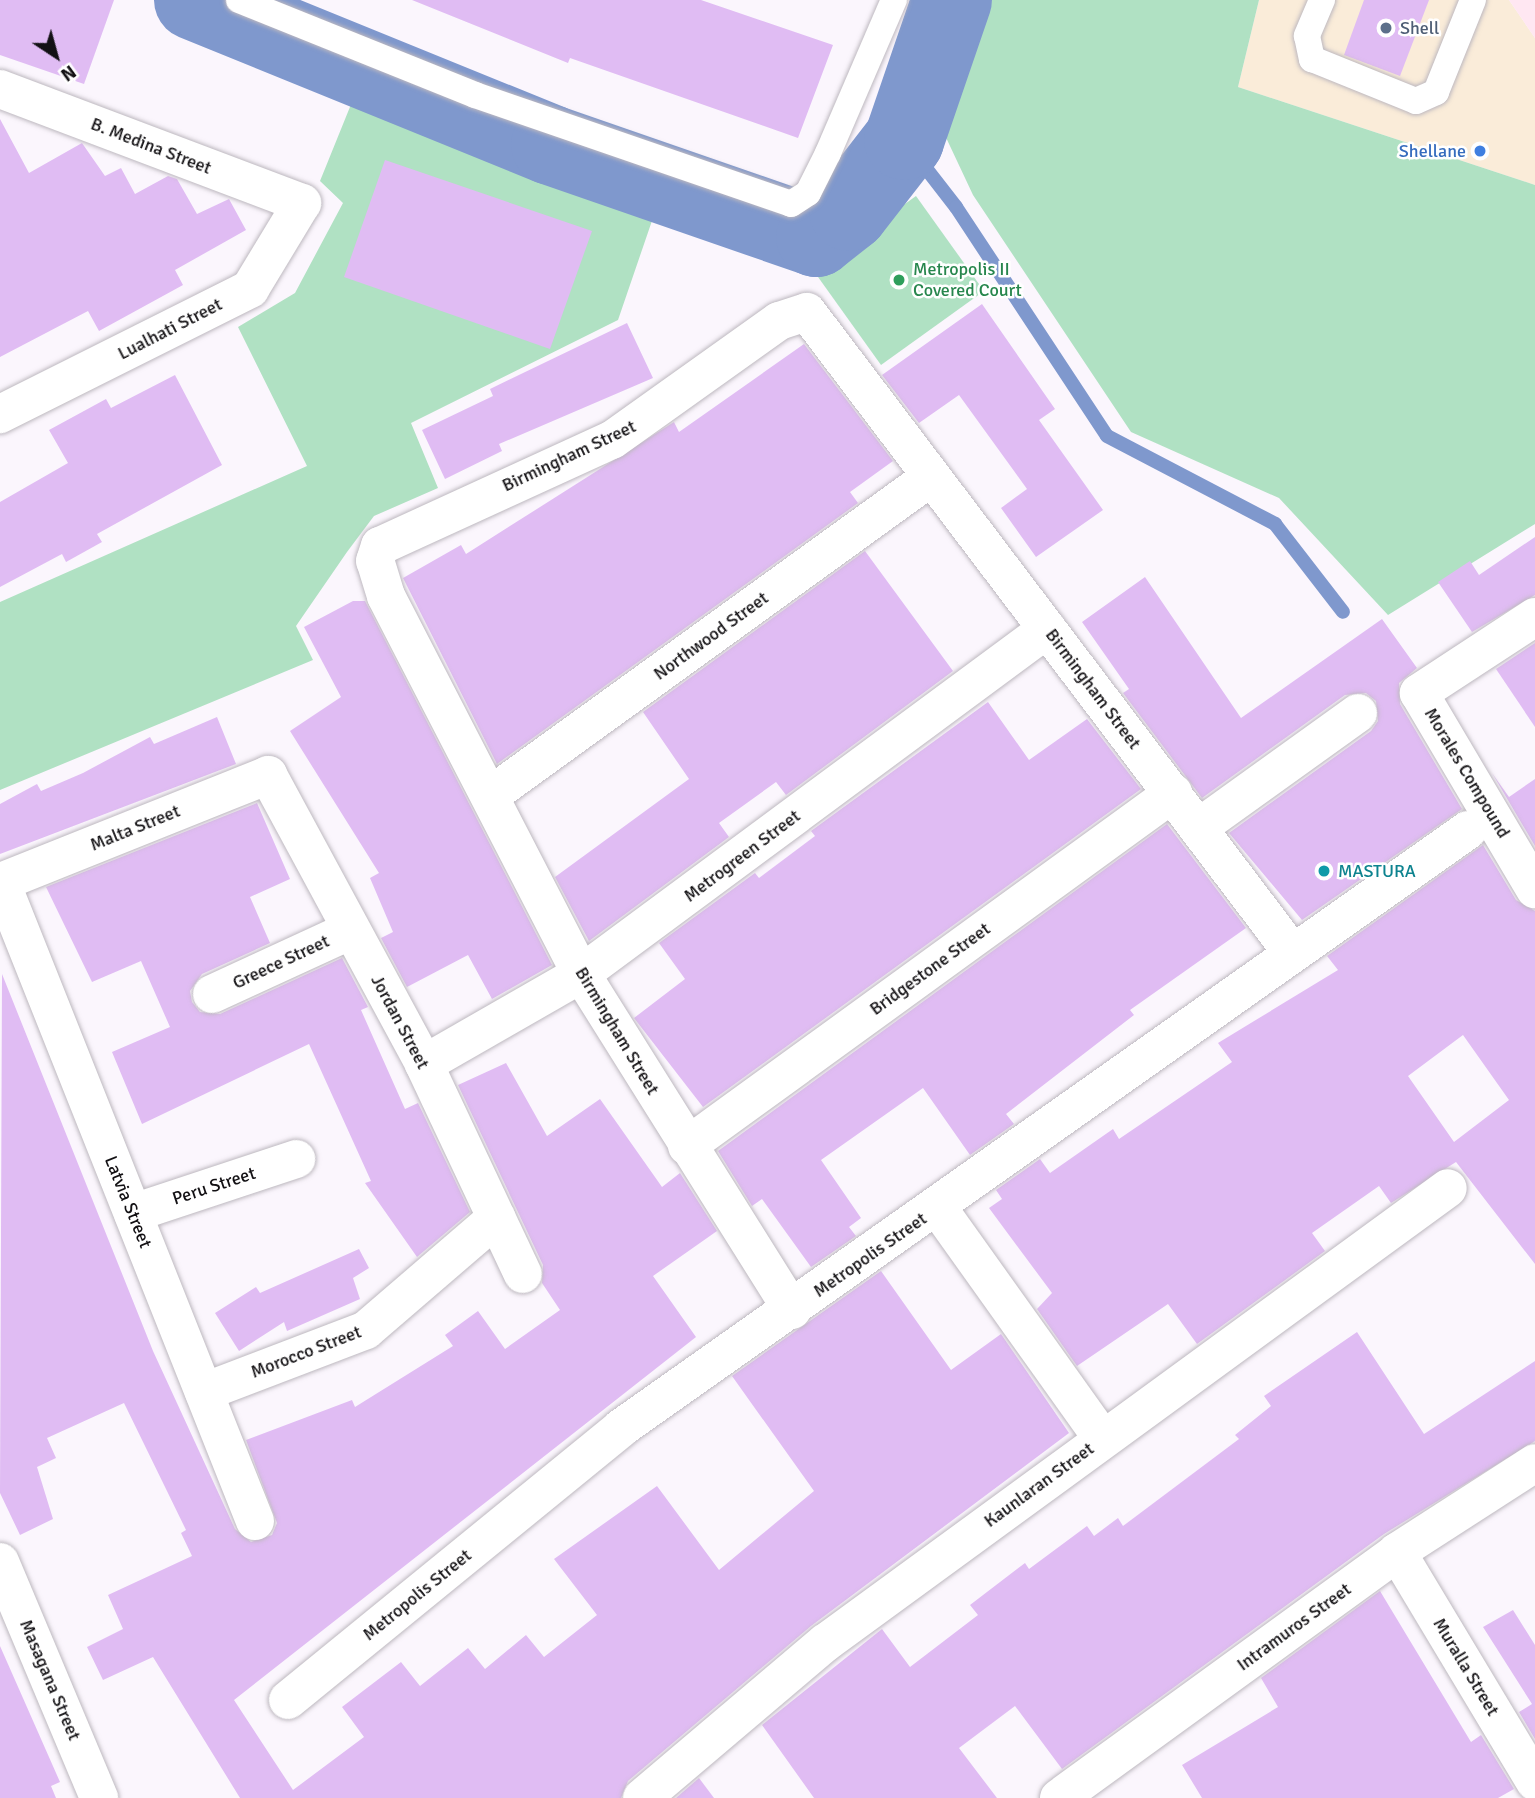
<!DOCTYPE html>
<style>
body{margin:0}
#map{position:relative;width:1535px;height:1798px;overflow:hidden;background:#fbf6fd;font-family:Signika,sans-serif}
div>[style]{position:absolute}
.commercial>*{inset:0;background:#faecd9}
.industrial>*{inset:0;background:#ffe7f2}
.green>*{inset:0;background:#b0e1c3}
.stream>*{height:14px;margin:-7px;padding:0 7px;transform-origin:7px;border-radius:7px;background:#7f98cd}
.river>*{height:80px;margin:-40px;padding:0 40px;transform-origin:40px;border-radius:40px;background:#7f98cd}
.building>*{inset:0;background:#e0bcf3}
.roads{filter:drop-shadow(0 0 2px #bdb8bf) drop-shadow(0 0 2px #bdb8bf)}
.lane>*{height:26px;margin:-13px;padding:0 13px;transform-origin:13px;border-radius:13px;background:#fff}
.street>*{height:38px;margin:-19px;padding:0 19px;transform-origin:19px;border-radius:19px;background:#fff}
.dots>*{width:19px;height:19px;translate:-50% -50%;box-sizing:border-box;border:4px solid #fff;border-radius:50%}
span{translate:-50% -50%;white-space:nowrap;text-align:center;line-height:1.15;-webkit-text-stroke:5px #fff;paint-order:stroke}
.service-label{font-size:18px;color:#4e5e75}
.left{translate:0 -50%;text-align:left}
.street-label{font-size:18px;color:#131114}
.shop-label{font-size:18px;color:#366cbe}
.right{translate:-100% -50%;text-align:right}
.leisure-label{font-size:18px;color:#27864d}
.culture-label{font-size:18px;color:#0d838f}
.north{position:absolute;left:21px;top:21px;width:70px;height:70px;-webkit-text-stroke:5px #fff;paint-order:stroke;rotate:144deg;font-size:19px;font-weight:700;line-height:28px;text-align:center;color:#131114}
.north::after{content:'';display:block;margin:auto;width:24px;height:32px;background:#131114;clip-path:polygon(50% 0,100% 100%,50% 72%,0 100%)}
</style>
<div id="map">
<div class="commercial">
<i style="clip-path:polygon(1259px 0,1509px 0,1535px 38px,1535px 185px,1238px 87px)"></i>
</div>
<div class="industrial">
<i style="clip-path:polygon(1509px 0,1535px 0,1535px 38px)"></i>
</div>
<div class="green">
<i style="clip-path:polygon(974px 0,1259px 0,1238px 87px,1535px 185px,1535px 524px,1388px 615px,1279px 498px,1131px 432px,973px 195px,934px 112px)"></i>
<i style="clip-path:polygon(354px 97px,655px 212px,618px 320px,411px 423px,438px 488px,374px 516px,347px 552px,296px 626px,313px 660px,0 790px,0 602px,307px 466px,238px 327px,295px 293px,343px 203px,320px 181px)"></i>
<i style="clip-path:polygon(916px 196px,984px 291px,881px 365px,813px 270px)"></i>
</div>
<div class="stream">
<i style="left:904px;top:140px;width:85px;rotate:52.2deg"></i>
<i style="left:956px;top:207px;width:274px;rotate:56.6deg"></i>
<i style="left:1107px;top:436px;width:190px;rotate:27.6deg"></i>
<i style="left:1275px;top:524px;width:111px;rotate:52.3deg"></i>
</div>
<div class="river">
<i style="left:194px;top:0;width:385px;rotate:22.1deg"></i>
<i style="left:551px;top:145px;width:281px;rotate:19.1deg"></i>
<i style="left:816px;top:237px;width:42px;rotate:-38.2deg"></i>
<i style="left:849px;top:211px;width:90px;rotate:-52.2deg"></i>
<i style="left:904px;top:140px;width:148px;rotate:-71.1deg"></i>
</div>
<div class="building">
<i style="clip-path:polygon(0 0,114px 0,84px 84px,0 55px)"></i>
<i style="clip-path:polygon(412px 0,701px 0,833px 45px,798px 138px,570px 58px,568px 63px)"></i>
<i style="clip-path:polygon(1364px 0,1429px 0,1400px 76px,1344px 55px)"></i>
<i style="clip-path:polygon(0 119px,29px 173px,82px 143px,105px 176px,121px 168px,135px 194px,168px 176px,177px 179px,197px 214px,229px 199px,246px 230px,175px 270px,183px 285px,99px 331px,88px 311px,0 357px)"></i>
<i style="clip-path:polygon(385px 160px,592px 231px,550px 349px,344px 277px)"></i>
<i style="clip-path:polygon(982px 304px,1055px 409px,1039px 420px,1103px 510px,1036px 557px,1001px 508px,1027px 489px,959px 395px,919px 423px,882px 375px)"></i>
<i style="clip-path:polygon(627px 323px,653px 378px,499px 444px,502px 451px,445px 479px,422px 430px,493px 396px,490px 389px)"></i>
<i style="clip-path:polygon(804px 344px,893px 461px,850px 492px,858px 503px,497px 764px,403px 578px,461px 545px,466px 554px,674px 422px,679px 432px)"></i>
<i style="clip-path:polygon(175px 375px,222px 465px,97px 534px,102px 542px,66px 562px,62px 554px,0 587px,0 502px,68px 463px,49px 430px,106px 399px,111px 408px)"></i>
<i style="clip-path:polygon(1535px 537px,1535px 595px,1472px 632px,1438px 582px,1470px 561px,1479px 575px)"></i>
<i style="clip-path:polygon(865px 551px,953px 671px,786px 795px,776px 782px,719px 823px,729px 837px,589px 941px,555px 877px,689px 779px,643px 712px)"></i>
<i style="clip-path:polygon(1145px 577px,1241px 718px,1382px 619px,1417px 668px,1399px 683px,1400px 704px,1462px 809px,1302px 920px,1229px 833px,1371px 731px,1378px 721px,1376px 701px,1366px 693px,1345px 695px,1202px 798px,1123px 693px,1129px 689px,1082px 622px)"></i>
<i style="clip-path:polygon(353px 601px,365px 601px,552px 965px,492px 999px,468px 955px,407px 987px,381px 938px,393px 932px,370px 878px,379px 873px,290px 731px,341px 697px,304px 627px)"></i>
<i style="clip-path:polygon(1535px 643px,1535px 727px,1496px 669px)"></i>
<i style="clip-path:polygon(988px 702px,1029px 760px,1087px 719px,1141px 789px,703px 1107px,634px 1018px,685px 979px,659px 943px,755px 873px,759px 878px,815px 836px,811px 831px)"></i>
<i style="clip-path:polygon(217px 717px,236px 764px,0 854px,0 804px,37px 784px,41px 791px,83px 773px,150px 737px,154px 744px)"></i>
<i style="clip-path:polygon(1492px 773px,1509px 797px,1535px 779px,1535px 846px)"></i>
<i style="clip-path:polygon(257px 803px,290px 879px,250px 897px,270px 943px,202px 974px,190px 991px,192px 1002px,200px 1012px,220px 1014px,342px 958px,368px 1007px,361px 1010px,405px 1109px,418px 1103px,470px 1212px,417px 1257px,365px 1183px,371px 1181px,309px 1044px,142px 1124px,112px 1052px,170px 1027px,141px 961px,92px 982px,46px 887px)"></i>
<i style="clip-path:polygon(1167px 824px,1246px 928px,1130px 1010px,1134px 1015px,1006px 1114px,1014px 1124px,970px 1155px,923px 1088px,821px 1160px,861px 1218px,849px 1227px,856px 1236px,811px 1267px,762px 1199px,752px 1206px,718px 1151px)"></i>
<i style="clip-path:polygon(evenodd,1483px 845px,1516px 900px,1535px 911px,1535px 1264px,1456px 1162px,1391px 1203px,1379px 1186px,1312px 1233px,1325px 1251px,1197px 1344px,1168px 1304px,1077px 1366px,1037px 1309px,1052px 1293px,989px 1208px,1002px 1199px,996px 1190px,1040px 1159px,1050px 1173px,1113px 1129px,1119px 1139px,1232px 1062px,1218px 1043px,1338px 970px,1327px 956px,1483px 845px,1463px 1035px,1509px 1100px,1454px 1142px,1408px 1076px,1463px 1035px)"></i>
<i style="clip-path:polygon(2px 974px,153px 1351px,235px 1529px,251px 1542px,272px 1535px,277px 1523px,246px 1440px,352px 1400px,355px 1407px,453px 1346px,445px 1335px,478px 1311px,505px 1349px,560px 1310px,542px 1283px,543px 1265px,458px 1085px,506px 1063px,547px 1136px,600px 1099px,662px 1187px,680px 1173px,717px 1231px,653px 1276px,696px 1337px,234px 1700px,293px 1790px,364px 1737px,342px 1707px,401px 1662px,420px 1686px,468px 1648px,485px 1669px,526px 1635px,544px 1657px,597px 1615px,554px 1559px,657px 1486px,719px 1570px,814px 1491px,732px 1376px,881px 1271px,951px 1370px,1001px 1334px,1069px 1433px,811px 1626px,628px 1781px,621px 1798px,240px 1798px,153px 1657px,103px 1680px,87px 1647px,123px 1629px,108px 1595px,192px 1556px,181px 1533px,186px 1530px,124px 1403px,47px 1438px,56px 1458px,37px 1467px,53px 1519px,20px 1535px,0 1493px)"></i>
<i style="clip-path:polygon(359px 1249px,369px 1268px,353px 1278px,360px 1299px,287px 1331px,284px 1322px,239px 1351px,215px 1313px,256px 1287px,260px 1293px)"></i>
<i style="clip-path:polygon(1357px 1332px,1424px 1434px,1535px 1361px,1535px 1441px,1384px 1534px,1062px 1769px,1015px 1706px,959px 1748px,997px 1798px,814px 1798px,762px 1725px,882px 1629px,910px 1667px,978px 1615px,970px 1605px,1025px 1563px,1029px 1569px,1087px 1526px,1094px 1536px,1118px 1518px,1123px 1526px,1239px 1439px,1235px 1435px,1271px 1406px,1264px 1396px)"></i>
<i style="clip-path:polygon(1380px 1591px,1471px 1742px,1481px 1735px,1514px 1789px,1498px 1798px,1202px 1798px,1182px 1765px,1278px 1707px,1261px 1678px)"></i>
<i style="clip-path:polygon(1513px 1610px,1535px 1645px,1535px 1739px,1519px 1712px,1532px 1704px,1483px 1627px)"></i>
<i style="clip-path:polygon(0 1646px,60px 1782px,51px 1786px,56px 1798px,0 1798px)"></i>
<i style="clip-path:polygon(699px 1778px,714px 1798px,676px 1798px)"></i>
</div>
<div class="roads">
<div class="lane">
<i style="left:239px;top:0;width:254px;rotate:21.9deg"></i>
<i style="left:475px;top:95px;width:334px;rotate:19deg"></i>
<i style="left:791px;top:204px;width:20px;rotate:-33deg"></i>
<i style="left:808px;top:193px;width:45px;rotate:-63.4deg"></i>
<i style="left:828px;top:153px;width:167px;rotate:-66.7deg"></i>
<i style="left:1322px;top:0;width:39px;rotate:113deg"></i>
<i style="left:1307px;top:36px;width:24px;rotate:78deg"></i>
<i style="left:1312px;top:59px;width:112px;rotate:22deg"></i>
<i style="left:1416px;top:101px;width:22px;rotate:-24deg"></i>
<i style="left:1436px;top:92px;width:99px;rotate:-68.1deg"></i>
</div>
<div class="street">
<i style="left:0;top:89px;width:323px;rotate:20.7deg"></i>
<i style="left:302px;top:203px;width:100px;rotate:121.2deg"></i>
<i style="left:250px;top:289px;width:280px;rotate:153.4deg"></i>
<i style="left:1535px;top:617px;width:139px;rotate:146.8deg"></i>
<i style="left:1419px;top:693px;width:228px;rotate:59.4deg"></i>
<i style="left:491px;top:795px;width:543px;rotate:-35.86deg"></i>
<i style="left:1198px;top:828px;width:197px;rotate:-35.7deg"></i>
<i style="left:212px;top:994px;width:153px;rotate:-24.7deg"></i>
<i style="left:424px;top:1064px;width:181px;rotate:-29.8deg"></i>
<i style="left:581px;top:974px;width:580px;rotate:-36.51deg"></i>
<i style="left:687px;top:1146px;width:601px;rotate:-35.99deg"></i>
<i style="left:938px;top:1208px;width:282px;rotate:54.5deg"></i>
<i style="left:133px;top:1213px;width:172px;rotate:-18.3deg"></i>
<i style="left:792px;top:1310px;width:397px;rotate:-122.1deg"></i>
<i style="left:581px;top:974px;width:425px;rotate:-117.3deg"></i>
<i style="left:386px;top:596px;width:37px;rotate:-107deg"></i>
<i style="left:375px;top:561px;width:16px;rotate:-72deg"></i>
<i style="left:380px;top:546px;width:255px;rotate:-24.6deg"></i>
<i style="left:612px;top:440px;width:205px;rotate:-35.5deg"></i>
<i style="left:779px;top:321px;width:29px;rotate:-18deg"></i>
<i style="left:807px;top:312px;width:802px;rotate:52.86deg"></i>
<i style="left:204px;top:1392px;width:173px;rotate:-20.9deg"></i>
<i style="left:366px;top:1330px;width:172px;rotate:-40.7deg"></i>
<i style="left:255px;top:1521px;width:688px;rotate:-111.68deg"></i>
<i style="left:1px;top:882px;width:288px;rotate:-21.8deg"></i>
<i style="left:268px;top:775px;width:328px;rotate:61.6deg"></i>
<i style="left:424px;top:1064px;width:232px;rotate:64.8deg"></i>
<i style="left:1397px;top:1552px;width:268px;rotate:59deg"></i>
<i style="left:0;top:1562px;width:256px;rotate:67.2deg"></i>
<i style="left:288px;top:1700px;width:430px;rotate:-39.2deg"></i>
<i style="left:621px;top:1428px;width:1037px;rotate:-35.22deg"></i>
<i style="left:642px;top:1798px;width:240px;rotate:-40.3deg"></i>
<i style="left:825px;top:1643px;width:771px;rotate:-36.14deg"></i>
<i style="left:1059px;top:1798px;width:418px;rotate:-36deg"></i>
<i style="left:1397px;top:1552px;width:164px;rotate:-32.8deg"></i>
</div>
</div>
<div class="dots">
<i style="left:1386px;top:28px;background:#5c6f8a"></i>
<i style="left:1480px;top:151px;background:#3f7fe0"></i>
<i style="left:899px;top:280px;background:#2e9e5b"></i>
<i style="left:1324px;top:871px;background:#0f9aa8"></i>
</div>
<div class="service-label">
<span class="left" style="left:1400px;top:28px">Shell</span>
</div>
<div class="street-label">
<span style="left:151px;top:146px;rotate:21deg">B. Medina Street</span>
<span style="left:170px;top:329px;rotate:-27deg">Lualhati Street</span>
<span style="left:569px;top:456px;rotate:-25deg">Birmingham Street</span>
<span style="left:711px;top:636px;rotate:-36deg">Northwood Street</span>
<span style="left:1093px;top:689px;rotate:53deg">Birmingham Street</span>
<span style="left:1467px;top:773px;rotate:59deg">Morales Compound</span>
<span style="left:135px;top:828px;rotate:-22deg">Malta Street</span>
<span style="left:742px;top:856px;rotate:-37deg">Metrogreen Street</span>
<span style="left:281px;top:962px;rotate:-25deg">Greece Street</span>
<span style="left:930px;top:969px;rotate:-36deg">Bridgestone Street</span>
<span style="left:400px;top:1022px;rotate:62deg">Jordan Street</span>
<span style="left:617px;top:1031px;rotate:59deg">Birmingham Street</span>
<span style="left:214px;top:1186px;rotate:-18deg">Peru Street</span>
<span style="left:128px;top:1202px;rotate:68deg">Latvia Street</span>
<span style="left:870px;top:1255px;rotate:-35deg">Metropolis Street</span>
<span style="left:306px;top:1352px;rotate:-21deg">Morocco Street</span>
<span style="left:1039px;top:1485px;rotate:-36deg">Kaunlaran Street</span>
<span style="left:417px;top:1595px;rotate:-39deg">Metropolis Street</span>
<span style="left:1294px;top:1627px;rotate:-36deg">Intramuros Street</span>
<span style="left:1466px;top:1667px;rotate:59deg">Muralla Street</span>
<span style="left:50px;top:1680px;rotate:67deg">Masagana Street</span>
</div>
<div class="shop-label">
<span class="right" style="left:1466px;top:151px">Shellane</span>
</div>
<div class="leisure-label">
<span class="left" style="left:913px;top:280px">Metropolis II<br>Covered Court</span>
</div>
<div class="culture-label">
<span class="left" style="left:1338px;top:871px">MASTURA</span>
</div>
<div class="north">N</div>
</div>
